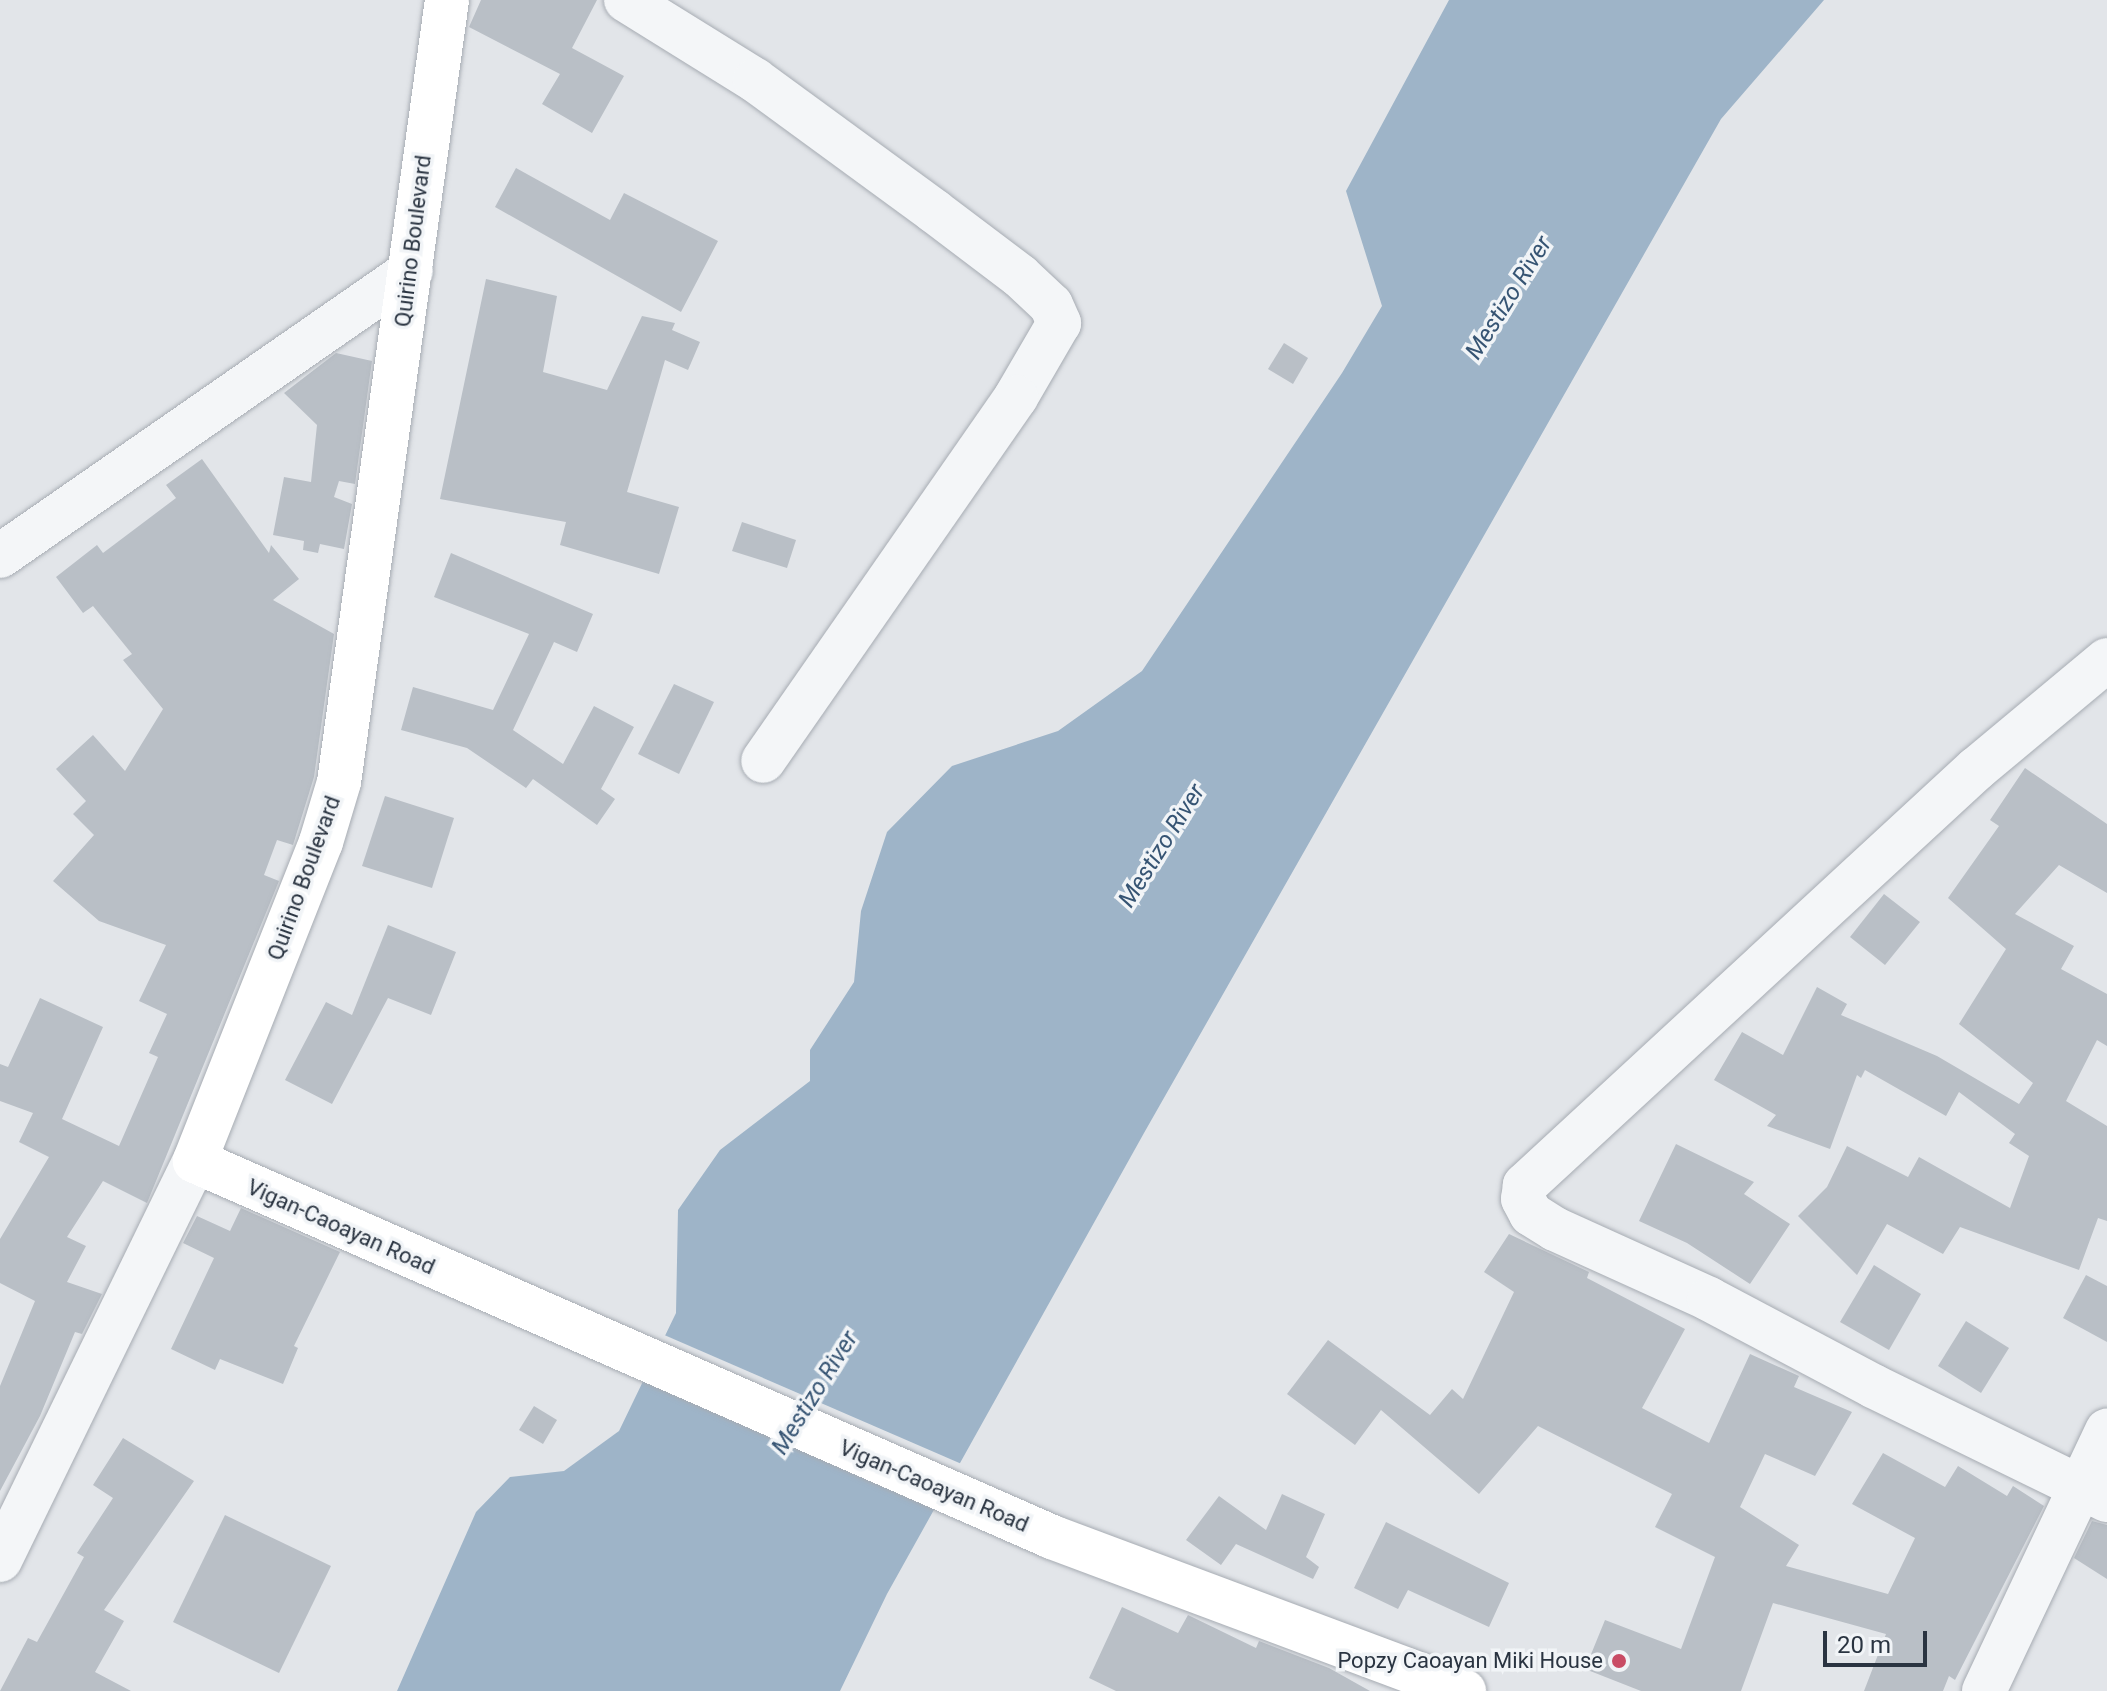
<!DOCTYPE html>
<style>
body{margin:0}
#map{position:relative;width:2107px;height:1691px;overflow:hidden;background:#e2e5e9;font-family:Roboto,sans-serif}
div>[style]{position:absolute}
.water>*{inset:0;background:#9eb4c8}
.pier>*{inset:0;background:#e2e5e9}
.building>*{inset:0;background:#b9bfc6}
.roads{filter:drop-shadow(0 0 2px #a7acb3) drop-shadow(0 0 2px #a7acb3)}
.minor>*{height:44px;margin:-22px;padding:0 22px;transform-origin:22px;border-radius:22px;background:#f4f6f8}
.major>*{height:44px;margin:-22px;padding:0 22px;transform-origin:22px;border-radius:22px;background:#fff}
.dots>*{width:22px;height:22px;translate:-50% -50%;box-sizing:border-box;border:4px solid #f1f4f7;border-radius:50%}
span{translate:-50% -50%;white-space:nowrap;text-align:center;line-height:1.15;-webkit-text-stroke:7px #f1f4f7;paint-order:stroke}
.street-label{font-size:22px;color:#2a3441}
.poi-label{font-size:22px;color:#2a3441}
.right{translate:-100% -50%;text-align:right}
.water-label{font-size:24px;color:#365473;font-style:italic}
.scale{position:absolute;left:1823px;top:1631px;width:104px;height:36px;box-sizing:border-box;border:4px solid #2a3441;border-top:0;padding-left:10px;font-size:24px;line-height:28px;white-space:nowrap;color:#2a3441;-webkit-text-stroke:6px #f1f4f7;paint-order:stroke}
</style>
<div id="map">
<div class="water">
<i style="clip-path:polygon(1449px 0,1824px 0,1721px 119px,1144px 1133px,887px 1594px,840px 1691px,397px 1691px,476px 1512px,510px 1477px,564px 1471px,619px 1431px,676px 1313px,678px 1210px,720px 1150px,810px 1081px,810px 1050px,854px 982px,861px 911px,887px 832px,952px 766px,1058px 731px,1142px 671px,1342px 373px,1382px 306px,1346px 191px)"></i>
</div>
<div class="pier">
<i style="clip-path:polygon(662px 1334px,964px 1465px,940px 1508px,640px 1379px)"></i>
</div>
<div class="building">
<i style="clip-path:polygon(481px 0,597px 0,572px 48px,624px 76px,592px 133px,542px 104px,560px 74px,469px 27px)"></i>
<i style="clip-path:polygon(516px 168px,610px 220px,624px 193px,718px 241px,681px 312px,495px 207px)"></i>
<i style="clip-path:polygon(486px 279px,557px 296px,543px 372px,607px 390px,642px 316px,675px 323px,672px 330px,700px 342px,688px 370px,665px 360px,627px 492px,679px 507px,659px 574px,560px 545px,566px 522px,440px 499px)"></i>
<i style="clip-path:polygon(1284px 343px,1308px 358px,1293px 384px,1268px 369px)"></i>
<i style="clip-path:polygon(336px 353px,372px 361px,355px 484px,339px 481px,334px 497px,352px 504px,344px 549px,320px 544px,318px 553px,303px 550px,304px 541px,273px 535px,284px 477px,311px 482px,317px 425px,284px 393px)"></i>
<i style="clip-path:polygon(202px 459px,269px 553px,271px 545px,299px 579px,273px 600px,334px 634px,314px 777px,293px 845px,277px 840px,264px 875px,279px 881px,147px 1203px,103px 1181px,67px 1237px,86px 1246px,67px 1282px,102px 1294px,82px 1334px,75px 1332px,40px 1416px,0 1491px,0 1386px,35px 1301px,0 1283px,0 1239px,49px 1157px,19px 1142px,33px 1113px,0 1101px,0 1064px,8px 1067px,40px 998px,103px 1027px,62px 1119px,119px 1146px,158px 1057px,149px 1053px,167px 1014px,139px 1001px,166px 945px,99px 921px,53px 881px,94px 835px,73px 814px,86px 801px,56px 769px,93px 735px,125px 771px,163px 709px,123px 660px,132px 654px,93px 606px,83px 613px,56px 577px,97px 545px,103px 553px,176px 498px,166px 485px)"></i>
<i style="clip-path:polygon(742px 522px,796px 540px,787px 568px,732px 551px)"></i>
<i style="clip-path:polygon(451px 553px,593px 614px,577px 652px,554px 642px,513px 730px,563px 764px,594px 706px,634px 727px,601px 789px,615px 799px,597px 825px,533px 779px,526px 788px,467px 748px,401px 730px,413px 687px,493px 710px,529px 634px,434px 597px)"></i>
<i style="clip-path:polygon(674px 684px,714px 702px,679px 774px,638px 754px)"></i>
<i style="clip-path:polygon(2025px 768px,2107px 824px,2107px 893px,2059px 865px,2015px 914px,2074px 946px,2061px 969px,2107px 994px,2107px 1046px,2097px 1040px,2066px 1101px,2107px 1126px,2107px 1221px,2098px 1218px,2079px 1270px,1960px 1227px,1943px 1254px,1887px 1224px,1857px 1275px,1798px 1216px,1827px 1187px,1847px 1146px,1908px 1177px,1919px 1157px,2010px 1208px,2029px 1156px,2009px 1143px,2015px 1134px,1959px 1092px,1946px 1116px,1865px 1070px,1861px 1078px,1857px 1075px,1830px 1149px,1767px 1126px,1776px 1115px,1714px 1080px,1742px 1032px,1783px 1055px,1817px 987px,1847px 1004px,1841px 1015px,1937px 1056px,2019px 1104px,2033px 1083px,1959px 1024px,2006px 949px,1948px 898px,1999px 826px,1990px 820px)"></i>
<i style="clip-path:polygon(385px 796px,454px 818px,432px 888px,362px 866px)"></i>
<i style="clip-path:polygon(1884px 894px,1920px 922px,1885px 965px,1850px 937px)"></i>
<i style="clip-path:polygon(388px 925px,456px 952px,431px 1015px,388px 998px,332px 1104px,285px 1080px,326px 1002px,352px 1015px)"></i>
<i style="clip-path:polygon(1676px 1144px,1754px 1182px,1744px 1194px,1790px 1224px,1750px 1284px,1687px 1243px,1639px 1221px)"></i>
<i style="clip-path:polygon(241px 1208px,340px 1252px,294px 1346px,298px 1348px,283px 1384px,220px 1359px,215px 1370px,171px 1349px,214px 1258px,183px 1243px,197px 1216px,230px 1231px)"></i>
<i style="clip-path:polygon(1509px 1234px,1589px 1272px,1587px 1278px,1685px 1329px,1642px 1408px,1709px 1443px,1750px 1354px,1799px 1376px,1794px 1387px,1852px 1412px,1815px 1476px,1765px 1454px,1740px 1507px,1799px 1545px,1786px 1566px,1888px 1594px,1915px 1538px,1852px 1504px,1883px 1453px,1945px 1487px,1958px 1466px,2007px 1496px,2013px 1486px,2044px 1506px,1955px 1680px,1949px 1676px,1943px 1691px,1864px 1691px,1886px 1634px,1773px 1603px,1741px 1691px,1641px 1691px,1585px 1669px,1605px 1620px,1681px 1649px,1715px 1557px,1655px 1527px,1672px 1494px,1538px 1426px,1479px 1494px,1381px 1410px,1355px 1445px,1287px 1394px,1328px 1340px,1430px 1415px,1452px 1389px,1463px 1399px,1514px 1292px,1484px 1272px)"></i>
<i style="clip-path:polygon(1874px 1265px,1921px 1294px,1889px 1350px,1840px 1322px)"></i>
<i style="clip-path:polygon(2086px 1275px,2107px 1286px,2107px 1342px,2063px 1318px)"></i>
<i style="clip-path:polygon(1966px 1321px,2009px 1348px,1981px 1393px,1938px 1366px)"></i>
<i style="clip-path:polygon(534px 1406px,557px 1420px,543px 1444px,519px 1430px)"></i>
<i style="clip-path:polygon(123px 1438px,194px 1481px,104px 1610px,124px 1621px,95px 1672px,131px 1691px,0 1691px,28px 1638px,37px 1642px,84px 1557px,77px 1553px,113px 1498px,93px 1485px)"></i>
<i style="clip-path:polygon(1282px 1494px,1325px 1514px,1306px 1557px,1319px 1567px,1313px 1579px,1236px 1544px,1221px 1565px,1186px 1540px,1219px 1496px,1266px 1530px)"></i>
<i style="clip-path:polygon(225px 1515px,331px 1566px,279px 1673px,173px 1622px)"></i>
<i style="clip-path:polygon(2092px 1521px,2107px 1525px,2107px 1579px,2074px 1558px)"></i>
<i style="clip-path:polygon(1386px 1522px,1509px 1583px,1489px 1627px,1408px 1590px,1398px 1609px,1354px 1588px)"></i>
<i style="clip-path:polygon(1122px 1607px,1178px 1633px,1188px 1615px,1256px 1648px,1259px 1641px,1329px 1668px,1370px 1691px,1116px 1691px,1089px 1678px)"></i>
</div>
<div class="roads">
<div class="minor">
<i style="left:626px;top:0;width:152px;rotate:31.8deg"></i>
<i style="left:755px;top:80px;width:222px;rotate:36.2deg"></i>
<i style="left:934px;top:211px;width:108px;rotate:37.1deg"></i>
<i style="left:1020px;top:276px;width:42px;rotate:43.1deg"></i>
<i style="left:1051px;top:305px;width:20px;rotate:66deg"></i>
<i style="left:1059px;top:323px;width:86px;rotate:120.2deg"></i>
<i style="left:1016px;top:397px;width:443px;rotate:124.8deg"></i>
<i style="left:0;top:556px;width:500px;rotate:-34.74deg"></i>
<i style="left:2107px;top:660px;width:170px;rotate:140.2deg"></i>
<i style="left:1976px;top:769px;width:614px;rotate:137.31deg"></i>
<i style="left:1525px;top:1185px;width:14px;rotate:98deg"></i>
<i style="left:1523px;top:1199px;width:17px;rotate:62deg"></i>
<i style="left:1531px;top:1214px;width:28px;rotate:32deg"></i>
<i style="left:1555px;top:1229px;width:169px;rotate:24.4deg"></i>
<i style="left:1709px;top:1299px;width:186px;rotate:27.9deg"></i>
<i style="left:1873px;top:1386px;width:260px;rotate:26deg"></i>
<i style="left:0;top:1560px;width:444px;rotate:-64deg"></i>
<i style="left:1984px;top:1691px;width:288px;rotate:-64.7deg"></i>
</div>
<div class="major">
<i style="left:447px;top:0;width:789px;rotate:97.86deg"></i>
<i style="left:339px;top:782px;width:63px;rotate:106.7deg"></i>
<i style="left:321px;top:842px;width:343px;rotate:111.6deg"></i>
<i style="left:195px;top:1161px;width:936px;rotate:23.69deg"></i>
<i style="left:1052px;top:1537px;width:440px;rotate:20.5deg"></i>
</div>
</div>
<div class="dots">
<i style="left:1619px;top:1661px;background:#c94c65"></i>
</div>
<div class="street-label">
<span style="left:413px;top:241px;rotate:-83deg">Quirino Boulevard</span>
<span style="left:304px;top:878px;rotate:-70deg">Quirino Boulevard</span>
<span style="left:341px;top:1227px;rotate:24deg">Vigan-Caoayan Road</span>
<span style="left:934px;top:1486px;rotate:23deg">Vigan-Caoayan Road</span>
</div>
<div class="poi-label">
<span class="right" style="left:1603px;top:1661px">Popzy Caoayan Miki House</span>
</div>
<div class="water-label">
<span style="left:1509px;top:298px;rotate:-58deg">Mestizo River</span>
<span style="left:1162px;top:846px;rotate:-58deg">Mestizo River</span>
<span style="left:815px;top:1393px;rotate:-58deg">Mestizo River</span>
</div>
<div class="scale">20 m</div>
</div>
